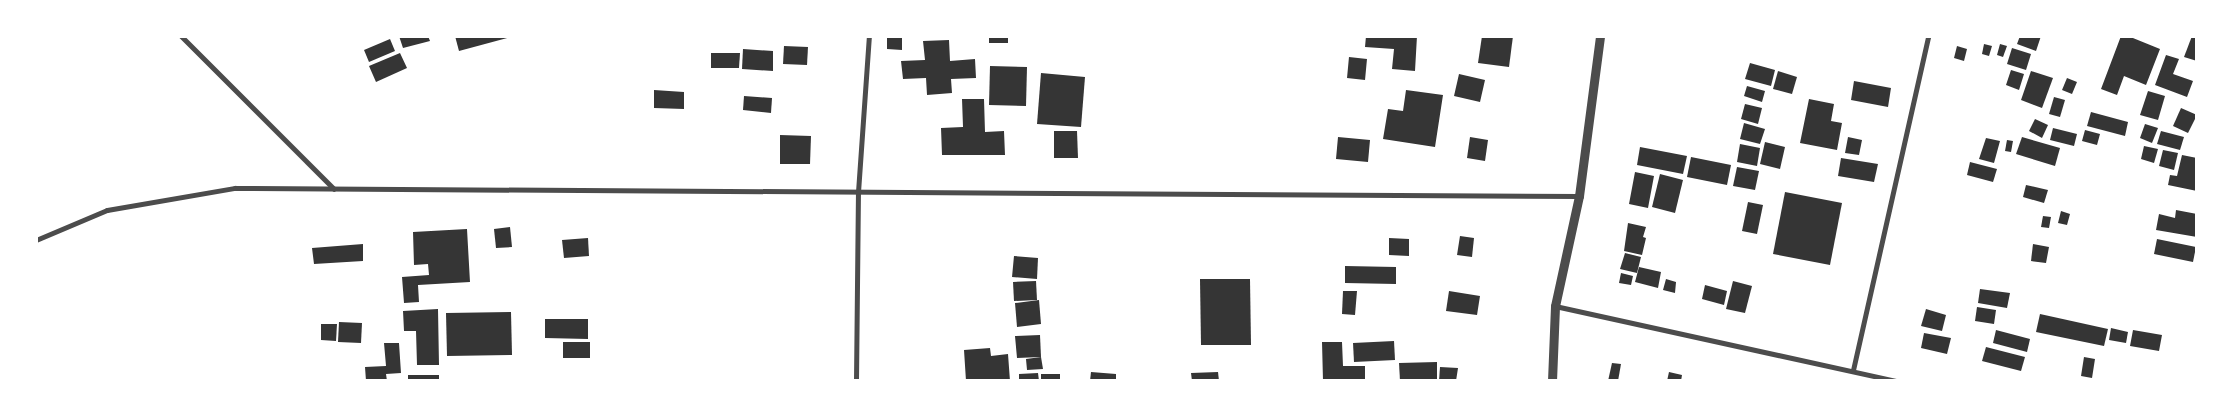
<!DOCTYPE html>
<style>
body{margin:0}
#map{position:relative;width:2233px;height:417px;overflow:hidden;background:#fff;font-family:Arial,sans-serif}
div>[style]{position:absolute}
.building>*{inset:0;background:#353535}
.minor>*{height:5px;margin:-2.5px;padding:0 2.5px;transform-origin:2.5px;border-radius:2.5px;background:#4c4c4c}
.tertiary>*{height:9px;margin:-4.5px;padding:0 4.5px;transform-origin:4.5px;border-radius:4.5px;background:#4c4c4c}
span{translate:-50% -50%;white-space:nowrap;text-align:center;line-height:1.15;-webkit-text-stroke:4.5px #fff;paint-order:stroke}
.frame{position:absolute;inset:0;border:38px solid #fff;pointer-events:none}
</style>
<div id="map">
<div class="building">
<i style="clip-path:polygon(399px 36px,428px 36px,430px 41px,403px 48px)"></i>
<i style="clip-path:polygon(455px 36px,511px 36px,511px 37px,459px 51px)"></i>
<i style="clip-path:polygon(887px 36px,902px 36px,902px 50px,887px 49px)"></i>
<i style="clip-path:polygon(989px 36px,1008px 36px,1008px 43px,989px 43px)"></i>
<i style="clip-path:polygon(1366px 36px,1417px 36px,1415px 71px,1392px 69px,1394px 49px,1365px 47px)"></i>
<i style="clip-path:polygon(1482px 36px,1513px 36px,1509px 67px,1478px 63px)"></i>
<i style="clip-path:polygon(2020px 36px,2041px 36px,2036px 51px,2017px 44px)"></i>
<i style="clip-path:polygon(2121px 36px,2128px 36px,2160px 49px,2146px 85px,2124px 76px,2117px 95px,2101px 89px)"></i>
<i style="clip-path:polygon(2192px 36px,2197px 36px,2197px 61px,2184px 57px)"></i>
<i style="clip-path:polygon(390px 39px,395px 51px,369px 62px,364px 50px)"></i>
<i style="clip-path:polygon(949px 40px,950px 61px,975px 59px,976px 78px,951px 79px,952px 93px,927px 95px,926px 78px,903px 79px,901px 61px,925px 60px,923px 41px)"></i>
<i style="clip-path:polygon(1984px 44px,1992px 46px,1989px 56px,1982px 54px)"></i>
<i style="clip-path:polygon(2000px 44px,2007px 46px,2003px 57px,1997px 55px)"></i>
<i style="clip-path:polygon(784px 46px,808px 47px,807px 65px,783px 64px)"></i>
<i style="clip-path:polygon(1957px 46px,1967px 49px,1964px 61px,1954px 58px)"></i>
<i style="clip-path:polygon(2012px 48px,2031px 54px,2026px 70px,2007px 64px)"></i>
<i style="clip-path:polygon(743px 49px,773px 51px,773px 71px,742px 69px)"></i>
<i style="clip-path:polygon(400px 53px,407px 68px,376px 82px,369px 66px)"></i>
<i style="clip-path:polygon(711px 53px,740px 53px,739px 68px,711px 68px)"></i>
<i style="clip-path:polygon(2166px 55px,2179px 59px,2173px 74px,2193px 81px,2187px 97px,2155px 85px)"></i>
<i style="clip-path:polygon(1349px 57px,1367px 59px,1365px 80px,1347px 78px)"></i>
<i style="clip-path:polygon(1750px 63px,1775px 70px,1771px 86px,1745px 79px)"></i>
<i style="clip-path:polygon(990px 66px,1027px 67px,1026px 106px,989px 105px)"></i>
<i style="clip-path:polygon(2011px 70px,2024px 74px,2019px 90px,2006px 85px)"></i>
<i style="clip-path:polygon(1778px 71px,1797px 77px,1792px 94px,1773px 89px)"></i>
<i style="clip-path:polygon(2031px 71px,2053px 78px,2042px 108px,2021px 100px)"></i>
<i style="clip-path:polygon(1041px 73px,1085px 77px,1081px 127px,1037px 124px)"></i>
<i style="clip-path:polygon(1459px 74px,1485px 80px,1480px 102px,1454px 96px)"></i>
<i style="clip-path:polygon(2067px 78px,2077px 82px,2072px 94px,2062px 90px)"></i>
<i style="clip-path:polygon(1854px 81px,1891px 88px,1888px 107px,1851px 100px)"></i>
<i style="clip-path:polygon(1747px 86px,1765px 91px,1762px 102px,1744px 96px)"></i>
<i style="clip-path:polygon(654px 90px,684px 92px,684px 109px,654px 108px)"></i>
<i style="clip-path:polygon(1406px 90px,1443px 95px,1435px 147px,1383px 139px,1388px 109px,1403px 111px)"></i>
<i style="clip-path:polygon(2148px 91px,2165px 96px,2158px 120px,2140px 115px)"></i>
<i style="clip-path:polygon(744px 96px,772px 98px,771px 113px,743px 110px)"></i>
<i style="clip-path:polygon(2054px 97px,2065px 100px,2060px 117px,2049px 114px)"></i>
<i style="clip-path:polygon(962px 99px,984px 99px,985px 132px,1004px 131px,1005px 155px,942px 155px,941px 128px,963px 127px)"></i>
<i style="clip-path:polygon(1809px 99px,1834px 104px,1831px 121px,1842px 123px,1837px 150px,1800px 143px)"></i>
<i style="clip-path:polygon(1745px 104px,1762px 108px,1758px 124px,1741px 119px)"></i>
<i style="clip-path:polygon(2181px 108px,2197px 115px,2188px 133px,2173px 126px)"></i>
<i style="clip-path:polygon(2091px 112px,2128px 122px,2125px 136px,2087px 126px)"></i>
<i style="clip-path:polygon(2035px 119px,2048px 125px,2042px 138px,2029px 131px)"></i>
<i style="clip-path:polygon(1744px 123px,1765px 129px,1760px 144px,1740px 139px)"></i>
<i style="clip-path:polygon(2145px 124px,2158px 128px,2152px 143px,2140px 138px)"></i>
<i style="clip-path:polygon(2053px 128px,2077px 134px,2074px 146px,2050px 140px)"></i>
<i style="clip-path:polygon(2085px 130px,2100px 134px,2097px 145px,2082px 141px)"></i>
<i style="clip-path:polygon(1054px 131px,1077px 131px,1078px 158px,1054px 158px)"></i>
<i style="clip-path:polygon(2161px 131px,2184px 137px,2180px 150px,2157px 144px)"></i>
<i style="clip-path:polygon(780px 135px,811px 136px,810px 164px,780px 164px)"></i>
<i style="clip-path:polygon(1338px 137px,1370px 140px,1368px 162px,1336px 159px)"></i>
<i style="clip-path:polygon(1470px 137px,1488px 140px,1485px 161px,1467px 158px)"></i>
<i style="clip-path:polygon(1848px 137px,1862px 140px,1859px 155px,1845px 153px)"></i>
<i style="clip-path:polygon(2022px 137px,2060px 148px,2055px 166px,2016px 154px)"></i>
<i style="clip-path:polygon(1986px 138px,2000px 141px,1994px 163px,1979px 159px)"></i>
<i style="clip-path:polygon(2007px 140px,2013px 141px,2011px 152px,2005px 151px)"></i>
<i style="clip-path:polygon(1765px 142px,1785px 147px,1780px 169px,1760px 164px)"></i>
<i style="clip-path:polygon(1740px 144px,1760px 148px,1757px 166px,1737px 162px)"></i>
<i style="clip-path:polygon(2144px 146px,2158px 149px,2154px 163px,2141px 159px)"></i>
<i style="clip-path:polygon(1640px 147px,1687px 156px,1683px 174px,1637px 165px)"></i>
<i style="clip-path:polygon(2163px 150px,2178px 153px,2174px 170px,2159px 166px)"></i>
<i style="clip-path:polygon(2182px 155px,2197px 158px,2197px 191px,2168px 185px,2170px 175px,2177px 176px)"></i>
<i style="clip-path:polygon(1691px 157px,1731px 165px,1727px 185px,1687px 177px)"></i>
<i style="clip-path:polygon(1841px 158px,1878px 164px,1874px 182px,1838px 176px)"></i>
<i style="clip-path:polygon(1970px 162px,1997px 169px,1993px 182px,1967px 175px)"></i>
<i style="clip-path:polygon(1737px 167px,1759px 171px,1755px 190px,1733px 186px)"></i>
<i style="clip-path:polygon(1635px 172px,1654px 176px,1648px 208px,1629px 204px)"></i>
<i style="clip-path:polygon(1660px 174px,1683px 180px,1675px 213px,1652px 207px)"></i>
<i style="clip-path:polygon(2026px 185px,2048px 190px,2044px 203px,2023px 197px)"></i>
<i style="clip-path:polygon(1785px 192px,1842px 203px,1830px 265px,1773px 254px)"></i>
<i style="clip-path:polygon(1748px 202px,1763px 205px,1757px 234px,1742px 231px)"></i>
<i style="clip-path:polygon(2176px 210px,2197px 214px,2197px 237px,2156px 230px,2159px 214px,2175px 218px)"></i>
<i style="clip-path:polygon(2061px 211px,2070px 214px,2067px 225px,2058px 223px)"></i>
<i style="clip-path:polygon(2043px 216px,2051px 217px,2049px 228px,2041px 227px)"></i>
<i style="clip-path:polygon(1628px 223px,1646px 227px,1643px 237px,1646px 238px,1642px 255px,1624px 251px)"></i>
<i style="clip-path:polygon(510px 227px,512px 247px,496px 248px,494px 229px)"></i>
<i style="clip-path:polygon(467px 229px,470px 282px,418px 285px,419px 302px,404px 303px,402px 277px,429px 275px,428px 264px,414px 265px,413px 232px)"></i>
<i style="clip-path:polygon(1460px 236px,1474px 238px,1472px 257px,1457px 255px)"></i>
<i style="clip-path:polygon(588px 238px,589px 256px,564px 258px,562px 240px)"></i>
<i style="clip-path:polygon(1389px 238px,1409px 239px,1409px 256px,1389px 255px)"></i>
<i style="clip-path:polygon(2157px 239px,2196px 247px,2193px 262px,2154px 254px)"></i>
<i style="clip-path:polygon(363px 244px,363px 261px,314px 264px,312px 248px)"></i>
<i style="clip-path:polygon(2033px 244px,2049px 247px,2046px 263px,2031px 261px)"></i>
<i style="clip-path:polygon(1625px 253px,1641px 257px,1637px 273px,1620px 269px)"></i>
<i style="clip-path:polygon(1014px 256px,1038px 258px,1037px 279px,1012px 277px)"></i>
<i style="clip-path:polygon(1345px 266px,1396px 267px,1396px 284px,1345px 283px)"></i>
<i style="clip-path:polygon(1639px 267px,1661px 272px,1658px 288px,1635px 282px)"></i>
<i style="clip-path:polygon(1621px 273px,1633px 276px,1631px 285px,1619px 283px)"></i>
<i style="clip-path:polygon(1200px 279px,1250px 279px,1251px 345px,1201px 345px)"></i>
<i style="clip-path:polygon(1666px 279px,1676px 282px,1675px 293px,1663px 290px)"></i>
<i style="clip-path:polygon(1036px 281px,1037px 300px,1014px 301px,1013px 282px)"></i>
<i style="clip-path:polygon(1733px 281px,1752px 286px,1745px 313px,1726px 309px)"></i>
<i style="clip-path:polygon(1705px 285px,1727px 291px,1724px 305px,1702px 299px)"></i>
<i style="clip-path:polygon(1980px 289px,2010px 293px,2007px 308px,1978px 303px)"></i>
<i style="clip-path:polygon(1343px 291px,1357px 291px,1355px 315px,1342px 314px)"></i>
<i style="clip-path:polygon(1449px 291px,1480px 296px,1477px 315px,1446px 311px)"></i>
<i style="clip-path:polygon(1039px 300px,1041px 324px,1017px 327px,1015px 303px)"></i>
<i style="clip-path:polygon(1977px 307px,1996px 310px,1994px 324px,1975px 321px)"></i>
<i style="clip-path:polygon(438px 309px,439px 365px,417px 365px,416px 331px,404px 331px,403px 311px)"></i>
<i style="clip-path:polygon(1926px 309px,1946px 315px,1942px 331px,1921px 326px)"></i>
<i style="clip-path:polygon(511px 312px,512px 355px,447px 356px,446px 313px)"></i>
<i style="clip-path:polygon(2040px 314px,2108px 329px,2104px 346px,2036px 332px)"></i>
<i style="clip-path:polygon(545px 319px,588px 319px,588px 339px,545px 338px)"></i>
<i style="clip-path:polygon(339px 322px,362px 323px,361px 343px,338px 342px)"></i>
<i style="clip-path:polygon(321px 324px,337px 324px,336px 341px,321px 340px)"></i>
<i style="clip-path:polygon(2111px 328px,2128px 332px,2126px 343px,2109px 340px)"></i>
<i style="clip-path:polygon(1996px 330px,2030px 339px,2027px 352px,1993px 343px)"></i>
<i style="clip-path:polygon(2133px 330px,2162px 335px,2159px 351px,2130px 346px)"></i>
<i style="clip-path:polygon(1924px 333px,1951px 338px,1947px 354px,1921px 348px)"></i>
<i style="clip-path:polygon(1040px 335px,1041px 357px,1017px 358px,1015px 336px)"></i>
<i style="clip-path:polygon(1394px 341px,1395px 360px,1354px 362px,1353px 343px)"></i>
<i style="clip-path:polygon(563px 342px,590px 342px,590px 358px,563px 358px)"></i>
<i style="clip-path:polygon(1322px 342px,1342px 342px,1343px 366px,1365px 366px,1365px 381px,1323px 381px)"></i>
<i style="clip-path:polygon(384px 343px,399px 343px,401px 373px,386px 374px,387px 381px,366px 381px,365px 367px,386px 366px)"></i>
<i style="clip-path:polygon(1986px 347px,2025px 357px,2021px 371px,1982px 361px)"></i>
<i style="clip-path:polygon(990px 348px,991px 356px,1008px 354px,1010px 381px,966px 381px,964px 350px)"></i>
<i style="clip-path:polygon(1041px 357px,1043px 369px,1027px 370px,1026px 359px)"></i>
<i style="clip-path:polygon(2084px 357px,2095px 359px,2092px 378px,2081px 376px)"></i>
<i style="clip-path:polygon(1437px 362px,1437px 381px,1400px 381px,1399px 363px)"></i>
<i style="clip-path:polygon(1612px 363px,1621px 364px,1618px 381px,1608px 381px)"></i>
<i style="clip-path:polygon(1440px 367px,1458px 368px,1456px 381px,1439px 381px)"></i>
<i style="clip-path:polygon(1091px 372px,1116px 374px,1116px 381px,1090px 381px)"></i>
<i style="clip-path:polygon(1218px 372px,1219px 381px,1192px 381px,1191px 373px)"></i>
<i style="clip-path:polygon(1669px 372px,1682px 375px,1681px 381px,1667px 381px)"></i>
<i style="clip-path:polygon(1038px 373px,1039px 381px,1019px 381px,1019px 374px)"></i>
<i style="clip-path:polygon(1041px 374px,1060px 374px,1060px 381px,1041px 381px)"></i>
<i style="clip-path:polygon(408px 375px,439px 375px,439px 381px,408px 381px)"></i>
</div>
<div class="minor">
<i style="left:181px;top:36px;width:216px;rotate:45deg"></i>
<i style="left:36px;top:240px;width:77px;rotate:-22.9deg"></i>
<i style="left:107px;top:210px;width:130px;rotate:-9.8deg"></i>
<i style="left:235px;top:188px;width:1344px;rotate:0.34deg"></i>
<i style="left:1555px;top:306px;width:350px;rotate:12.4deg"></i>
<i style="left:1853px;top:370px;width:342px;rotate:-77.3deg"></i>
<i style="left:856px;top:381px;width:189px;rotate:-89.4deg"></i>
<i style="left:858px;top:192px;width:156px;rotate:-86deg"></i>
</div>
<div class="tertiary">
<i style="left:1552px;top:381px;width:75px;rotate:-87.7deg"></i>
<i style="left:1555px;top:306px;width:113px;rotate:-77.7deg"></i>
<i style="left:1579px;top:196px;width:161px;rotate:-82.5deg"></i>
</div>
<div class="frame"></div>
</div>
